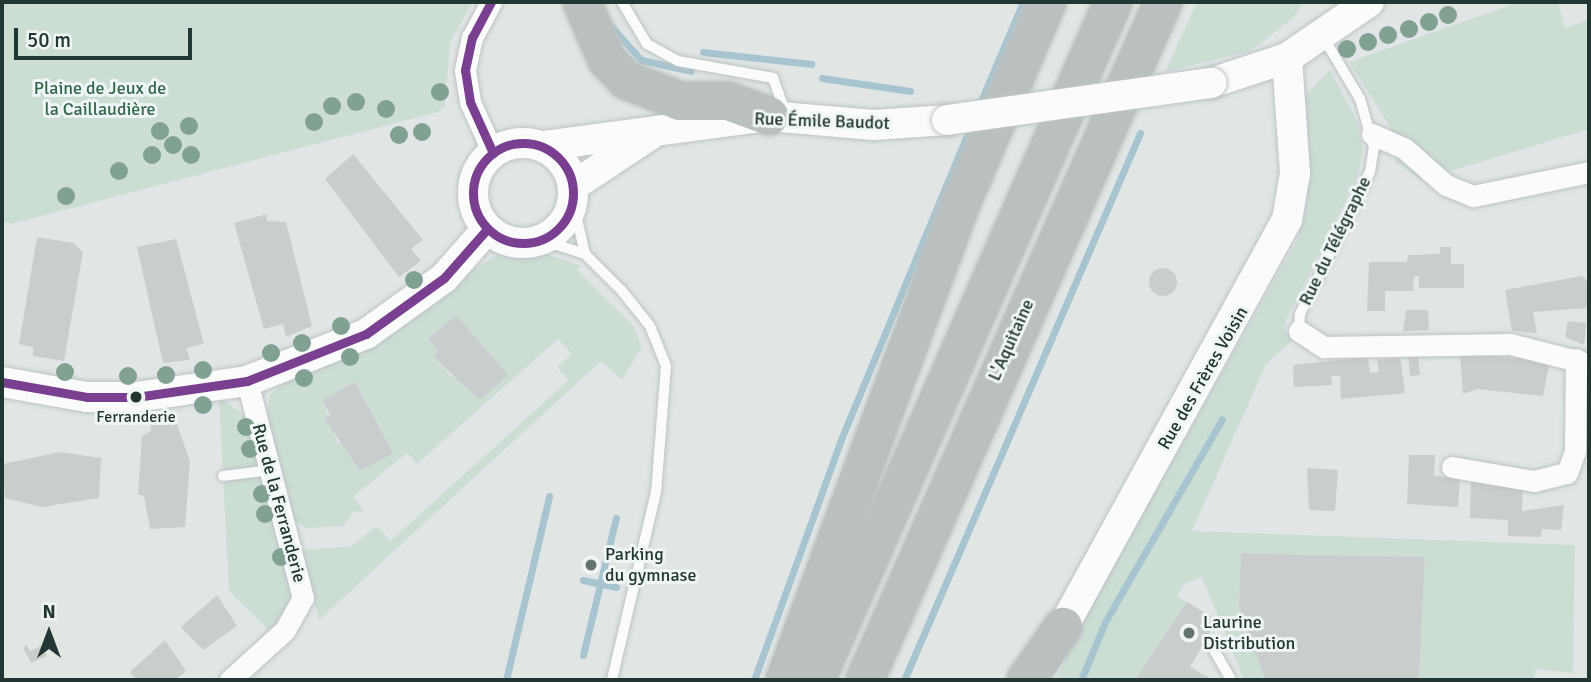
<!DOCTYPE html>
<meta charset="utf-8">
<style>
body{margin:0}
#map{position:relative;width:1591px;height:682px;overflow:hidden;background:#e1e6e5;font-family:Signika,sans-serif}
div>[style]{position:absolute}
.green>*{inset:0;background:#ccded4}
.stream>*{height:7px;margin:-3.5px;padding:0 3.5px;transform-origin:3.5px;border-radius:3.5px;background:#a6c5d0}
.building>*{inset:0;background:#c9cdcc}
.round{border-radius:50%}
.roads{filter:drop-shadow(0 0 2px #bec3c2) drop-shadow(0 0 2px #bec3c2)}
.lane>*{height:10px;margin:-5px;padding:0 5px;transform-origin:5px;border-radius:5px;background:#fafbfb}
.street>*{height:21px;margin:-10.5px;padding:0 10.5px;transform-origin:10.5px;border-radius:10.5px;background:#fafbfb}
.secondary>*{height:30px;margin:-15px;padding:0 15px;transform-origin:15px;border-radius:15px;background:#fafbfb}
.secondary>.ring{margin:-15px;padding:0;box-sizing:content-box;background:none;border:30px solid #fafbfb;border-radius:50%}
.highway>*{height:38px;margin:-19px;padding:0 19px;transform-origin:19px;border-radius:19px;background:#bac0bf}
.bridges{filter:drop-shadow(0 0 2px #bec4c2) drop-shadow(0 0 2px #bec4c2)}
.secondary-bridge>*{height:30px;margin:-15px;padding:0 15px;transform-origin:15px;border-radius:15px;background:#fafbfb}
.bus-1>*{height:9px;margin:-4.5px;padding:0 4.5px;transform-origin:4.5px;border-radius:4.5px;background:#7a3f91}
.bus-1>.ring{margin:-4.5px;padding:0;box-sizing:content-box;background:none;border:9px solid #7a3f91;border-radius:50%}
.trees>*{width:18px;height:18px;margin:-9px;border-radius:50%;background:#81a192}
.dots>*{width:19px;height:19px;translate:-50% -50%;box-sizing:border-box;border:4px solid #eff6f3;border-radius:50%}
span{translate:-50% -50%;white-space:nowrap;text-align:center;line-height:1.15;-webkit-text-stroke:6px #eff6f3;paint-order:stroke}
.bus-label{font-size:16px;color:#223633}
.park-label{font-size:18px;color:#32684e}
.street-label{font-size:18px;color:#223633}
.poi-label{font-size:18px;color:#223633}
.left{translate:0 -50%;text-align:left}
.frame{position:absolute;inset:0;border:4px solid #223633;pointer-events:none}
.north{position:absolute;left:14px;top:598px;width:70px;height:70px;-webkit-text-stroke:5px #eff6f3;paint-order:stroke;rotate:0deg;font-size:19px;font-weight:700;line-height:28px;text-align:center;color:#223633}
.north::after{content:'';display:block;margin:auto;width:24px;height:32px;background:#223633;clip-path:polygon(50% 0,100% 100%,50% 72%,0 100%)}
.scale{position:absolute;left:14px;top:28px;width:178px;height:32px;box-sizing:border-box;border:4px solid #223633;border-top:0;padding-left:9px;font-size:21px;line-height:24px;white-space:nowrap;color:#223633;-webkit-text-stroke:5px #eff6f3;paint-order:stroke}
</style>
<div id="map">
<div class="green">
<i style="clip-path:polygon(2px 2px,473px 2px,450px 42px,445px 106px,438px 112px,11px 224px,2px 220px)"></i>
<i style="clip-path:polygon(1197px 2px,1303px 2px,1294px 17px,1251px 51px,1165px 72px)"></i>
<i style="clip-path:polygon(1519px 2px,1558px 2px,1565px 28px,1589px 20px,1589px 129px,1421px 180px,1396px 162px,1391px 128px,1349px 62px)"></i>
<i style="clip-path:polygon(1330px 70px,1357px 121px,1363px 149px,1358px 175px,1285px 322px,1285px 331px,1295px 338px,1266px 364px,1192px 531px,1575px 545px,1573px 673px,1535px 669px,1534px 680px,1419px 680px,1425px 557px,1242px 553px,1239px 608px,1265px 679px,1243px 678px,1202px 577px,1184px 584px,1177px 596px,1187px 602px,1135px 680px,1056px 680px,1090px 607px,1296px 242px,1307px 203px,1306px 95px)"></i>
<i style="clip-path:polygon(evenodd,499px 254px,549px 255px,581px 266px,577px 270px,633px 325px,642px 347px,622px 380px,601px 361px,319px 620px,299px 550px,352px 546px,377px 526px,390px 541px,569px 380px,557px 367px,572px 354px,558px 339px,417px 464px,407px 453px,353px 497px,365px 512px,355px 511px,343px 526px,307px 528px,294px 522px,267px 417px,270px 395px,288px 378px,499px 254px,456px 315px,459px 375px,454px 379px,433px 357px,438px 352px,428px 339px,456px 315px,499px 254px,355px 382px,345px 441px,338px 444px,322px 400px,355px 382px)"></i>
<i style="clip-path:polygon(219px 397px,248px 418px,293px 597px,270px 631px,229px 591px)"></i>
</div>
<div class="stream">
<i style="left:611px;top:26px;width:45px;rotate:48.6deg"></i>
<i style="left:641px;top:60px;width:51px;rotate:12.4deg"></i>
<i style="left:703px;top:52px;width:109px;rotate:6.3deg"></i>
<i style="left:822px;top:78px;width:89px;rotate:8.4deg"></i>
<i style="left:978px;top:108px;width:115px;rotate:-67deg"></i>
<i style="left:583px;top:580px;width:34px;rotate:12deg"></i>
<i style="left:583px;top:655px;width:141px;rotate:-76.5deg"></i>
<i style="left:506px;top:680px;width:189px;rotate:-76.8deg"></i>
<i style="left:754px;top:680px;width:258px;rotate:-70.1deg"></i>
<i style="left:842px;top:437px;width:338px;rotate:-67.5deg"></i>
<i style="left:904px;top:680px;width:596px;rotate:-66.66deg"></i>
<i style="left:1081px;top:680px;width:63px;rotate:-67.5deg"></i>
<i style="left:1105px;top:622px;width:234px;rotate:-60deg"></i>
</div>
<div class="building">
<i style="clip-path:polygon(353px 154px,423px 240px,411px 249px,421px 261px,399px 277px,325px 179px)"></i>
<i style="clip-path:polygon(267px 214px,267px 221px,286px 222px,312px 326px,286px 337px,283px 324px,264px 329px,234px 223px)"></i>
<i style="clip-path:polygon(37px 237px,73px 243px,83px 252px,64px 361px,33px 356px,33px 347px,19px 344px)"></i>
<i style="clip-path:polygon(176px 239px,204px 344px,186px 348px,190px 360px,163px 363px,137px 247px)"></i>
<i style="clip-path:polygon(1440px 247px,1451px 247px,1451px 264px,1464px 264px,1464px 288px,1419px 288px,1419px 276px,1414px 276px,1413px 291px,1385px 291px,1385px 311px,1367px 311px,1369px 262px,1407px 262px,1408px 255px,1440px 254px)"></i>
<i class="round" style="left:1149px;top:268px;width:28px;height:28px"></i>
<i style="clip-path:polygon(1582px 276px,1589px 283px,1589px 308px,1533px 312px,1537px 333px,1512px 331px,1505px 290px)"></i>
<i style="clip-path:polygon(1406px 310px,1428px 310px,1429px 330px,1403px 331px)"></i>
<i style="clip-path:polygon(456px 315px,508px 375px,480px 400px,433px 357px,438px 352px,428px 339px)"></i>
<i style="clip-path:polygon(1568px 321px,1586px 323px,1584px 345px,1565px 337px)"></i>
<i style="clip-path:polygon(1498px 350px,1498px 357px,1550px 359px,1543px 396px,1477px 389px,1463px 394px,1460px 352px)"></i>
<i style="clip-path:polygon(1408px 355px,1418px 355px,1420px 375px,1410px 376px)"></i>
<i style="clip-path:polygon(1368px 357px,1370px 373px,1379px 372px,1377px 360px,1400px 357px,1405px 393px,1341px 399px,1340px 376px,1331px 376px,1332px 385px,1294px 387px,1293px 365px)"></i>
<i style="clip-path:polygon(355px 382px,393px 453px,360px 471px,324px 418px,330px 415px,322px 400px)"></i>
<i style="clip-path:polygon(174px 417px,190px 461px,185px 527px,150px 529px,144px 496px,138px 494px,142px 436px,151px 431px,151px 419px)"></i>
<i style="clip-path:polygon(60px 452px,101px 458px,99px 498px,42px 507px,5px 498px,3px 464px)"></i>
<i style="clip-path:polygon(1409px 455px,1435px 455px,1434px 476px,1460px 478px,1458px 507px,1407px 504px)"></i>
<i style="clip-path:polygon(1307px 468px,1338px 470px,1335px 511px,1309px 510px)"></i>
<i style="clip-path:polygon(1471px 482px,1523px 485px,1522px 511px,1564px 505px,1561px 530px,1542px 529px,1541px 537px,1508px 536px,1508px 520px,1470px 518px)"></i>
<i style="clip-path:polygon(1241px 553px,1425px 557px,1419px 680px,1265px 679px,1239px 608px)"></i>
<i style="clip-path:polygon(217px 595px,237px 626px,203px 650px,181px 627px)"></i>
<i style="clip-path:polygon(1187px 602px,1217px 620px,1190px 667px,1213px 680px,1135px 680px)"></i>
<i style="clip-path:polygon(165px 640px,186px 671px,175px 680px,137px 680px,130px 672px)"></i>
<i style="clip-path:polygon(27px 645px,30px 651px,43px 645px,47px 656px,31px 663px,23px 648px)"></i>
</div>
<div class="roads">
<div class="lane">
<i style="left:622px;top:2px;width:49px;rotate:59.2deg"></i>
<i style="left:647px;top:44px;width:35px;rotate:29deg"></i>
<i style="left:678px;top:61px;width:97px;rotate:10.1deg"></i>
<i style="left:773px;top:78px;width:38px;rotate:70deg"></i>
<i style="left:573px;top:202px;width:53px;rotate:77deg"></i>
<i style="left:542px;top:240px;width:45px;rotate:18deg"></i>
<i style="left:585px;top:254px;width:52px;rotate:45deg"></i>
<i style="left:622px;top:291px;width:45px;rotate:51.3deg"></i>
<i style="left:650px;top:326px;width:43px;rotate:68.2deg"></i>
<i style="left:666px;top:366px;width:126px;rotate:94.5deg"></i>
<i style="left:656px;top:492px;width:193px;rotate:103.2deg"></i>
<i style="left:1299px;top:331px;width:17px;rotate:-87deg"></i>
<i style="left:1300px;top:314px;width:158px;rotate:-63.8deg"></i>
<i style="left:1370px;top:172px;width:24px;rotate:-81deg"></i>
<i style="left:1374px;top:148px;width:51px;rotate:-105.9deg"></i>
<i style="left:1360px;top:99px;width:74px;rotate:-120.7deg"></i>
<i style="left:223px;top:476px;width:48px;rotate:-7.1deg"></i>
<i style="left:1214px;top:650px;width:34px;rotate:60deg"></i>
</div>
<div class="street">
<i style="left:491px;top:2px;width:40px;rotate:118deg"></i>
<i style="left:472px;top:37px;width:34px;rotate:102deg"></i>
<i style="left:465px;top:70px;width:32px;rotate:81deg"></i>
<i style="left:470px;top:102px;width:56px;rotate:65.7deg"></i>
<i style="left:1372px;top:134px;width:35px;rotate:24deg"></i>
<i style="left:1404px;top:148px;width:56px;rotate:41.4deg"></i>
<i style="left:1446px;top:185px;width:29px;rotate:22deg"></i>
<i style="left:1473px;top:196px;width:118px;rotate:-11.7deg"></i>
<i style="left:1299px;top:331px;width:30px;rotate:33deg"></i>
<i style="left:1324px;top:347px;width:186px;rotate:-0.9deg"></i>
<i style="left:1510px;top:344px;width:81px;rotate:14.2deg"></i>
<i style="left:1452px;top:467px;width:83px;rotate:9.7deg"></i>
<i style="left:1534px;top:481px;width:34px;rotate:-14deg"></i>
<i style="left:1567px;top:473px;width:23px;rotate:-70deg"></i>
<i style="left:1575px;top:451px;width:92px;rotate:-89.4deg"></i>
<i style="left:230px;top:680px;width:74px;rotate:-42.3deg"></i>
<i style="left:285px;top:630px;width:37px;rotate:-61deg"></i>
<i style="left:303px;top:598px;width:224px;rotate:-104.5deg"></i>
</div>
<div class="secondary">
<i style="left:1211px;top:83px;width:80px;rotate:-18.2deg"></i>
<i style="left:1287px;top:58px;width:99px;rotate:-34.3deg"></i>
<i class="ring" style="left:473px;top:143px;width:70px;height:70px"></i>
<i style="left:543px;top:146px;width:228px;rotate:-7.6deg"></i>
<i style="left:769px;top:116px;width:105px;rotate:4.9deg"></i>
<i style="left:874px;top:125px;width:73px;rotate:-3.9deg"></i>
<i style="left:573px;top:186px;width:92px;rotate:-33.5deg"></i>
<i style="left:2px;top:382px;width:86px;rotate:10deg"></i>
<i style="left:87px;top:397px;width:49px"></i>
<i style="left:136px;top:397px;width:112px;rotate:-8.2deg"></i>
<i style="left:247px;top:381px;width:128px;rotate:-21.6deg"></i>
<i style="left:366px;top:334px;width:96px;rotate:-35.7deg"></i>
<i style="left:444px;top:278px;width:65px;rotate:-48.7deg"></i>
<i style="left:1063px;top:627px;width:465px;rotate:-61.2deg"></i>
<i style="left:1287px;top:220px;width:48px;rotate:-80.3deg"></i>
<i style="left:1295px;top:173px;width:115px;rotate:-94deg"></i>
</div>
<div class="highway">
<i style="left:582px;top:2px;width:63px;rotate:66.7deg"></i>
<i style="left:607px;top:60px;width:28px;rotate:46deg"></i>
<i style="left:626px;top:80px;width:58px;rotate:21.3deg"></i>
<i style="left:680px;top:101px;width:48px"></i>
<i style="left:728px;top:101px;width:44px;rotate:20.1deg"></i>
<i style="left:785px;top:680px;width:507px;rotate:-69.71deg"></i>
<i style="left:961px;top:204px;width:220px;rotate:-66.9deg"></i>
<i style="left:816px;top:680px;width:740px;rotate:-66.34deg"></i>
<i style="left:865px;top:680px;width:741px;rotate:-66.27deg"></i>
<i style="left:1026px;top:680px;width:65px;rotate:-55.1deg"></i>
</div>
</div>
<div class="bridges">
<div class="secondary-bridge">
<i style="left:947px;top:120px;width:267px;rotate:-8deg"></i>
</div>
</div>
<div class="bus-1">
<i style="left:491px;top:2px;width:40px;rotate:118deg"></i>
<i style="left:472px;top:37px;width:34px;rotate:102deg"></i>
<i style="left:465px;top:70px;width:32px;rotate:81deg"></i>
<i style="left:470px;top:102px;width:56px;rotate:65.7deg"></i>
<i class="ring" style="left:473px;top:143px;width:91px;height:91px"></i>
<i style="left:2px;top:382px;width:86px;rotate:10deg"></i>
<i style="left:87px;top:397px;width:49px"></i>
<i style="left:136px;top:397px;width:112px;rotate:-8.2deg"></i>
<i style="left:247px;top:381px;width:128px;rotate:-21.6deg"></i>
<i style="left:366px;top:334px;width:96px;rotate:-35.7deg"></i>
<i style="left:444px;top:278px;width:65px;rotate:-48.7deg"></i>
</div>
<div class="trees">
<i style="left:1448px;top:15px"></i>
<i style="left:1429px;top:22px"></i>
<i style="left:1409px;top:29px"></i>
<i style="left:1388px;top:35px"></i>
<i style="left:1368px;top:42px"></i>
<i style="left:1347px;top:49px"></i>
<i style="left:440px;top:92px"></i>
<i style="left:356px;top:102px"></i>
<i style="left:332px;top:106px"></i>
<i style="left:386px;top:109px"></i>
<i style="left:314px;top:122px"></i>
<i style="left:189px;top:126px"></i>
<i style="left:160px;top:131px"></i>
<i style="left:422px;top:132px"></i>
<i style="left:399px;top:135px"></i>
<i style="left:173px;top:145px"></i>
<i style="left:152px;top:155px"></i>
<i style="left:191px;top:155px"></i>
<i style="left:119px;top:171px"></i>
<i style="left:66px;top:196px"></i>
<i style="left:414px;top:280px"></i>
<i style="left:341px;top:326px"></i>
<i style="left:302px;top:343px"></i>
<i style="left:271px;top:353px"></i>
<i style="left:350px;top:357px"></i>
<i style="left:203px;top:370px"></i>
<i style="left:65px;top:372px"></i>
<i style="left:166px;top:375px"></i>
<i style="left:128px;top:376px"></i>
<i style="left:304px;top:378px"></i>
<i style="left:203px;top:405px"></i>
<i style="left:246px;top:427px"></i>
<i style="left:250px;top:449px"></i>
<i style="left:262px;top:494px"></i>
<i style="left:265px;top:514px"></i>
<i style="left:281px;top:557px"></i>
</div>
<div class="dots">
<i style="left:136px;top:397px;background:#223633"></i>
<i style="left:591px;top:565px;background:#657471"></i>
<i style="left:1189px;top:633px;background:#657471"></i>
</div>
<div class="bus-label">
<span style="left:136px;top:417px">Ferranderie</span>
</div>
<div class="park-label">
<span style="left:100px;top:99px">Plaine de Jeux de<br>la Caillaudière</span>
</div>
<div class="street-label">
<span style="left:822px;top:121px;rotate:2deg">Rue Émile Baudot</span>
<span style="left:1335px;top:241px;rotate:-64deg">Rue du Télégraphe</span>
<span style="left:1011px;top:340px;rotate:-66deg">L'Aquitaine</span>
<span style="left:1203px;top:378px;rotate:-60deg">Rue des Frères Voisin</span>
<span style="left:279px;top:503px;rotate:75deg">Rue de la Ferranderie</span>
</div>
<div class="poi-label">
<span class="left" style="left:605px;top:565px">Parking<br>du gymnase</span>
<span class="left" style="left:1203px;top:633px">Laurine<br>Distribution</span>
</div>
<div class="frame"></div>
<div class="north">N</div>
<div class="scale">50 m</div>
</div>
